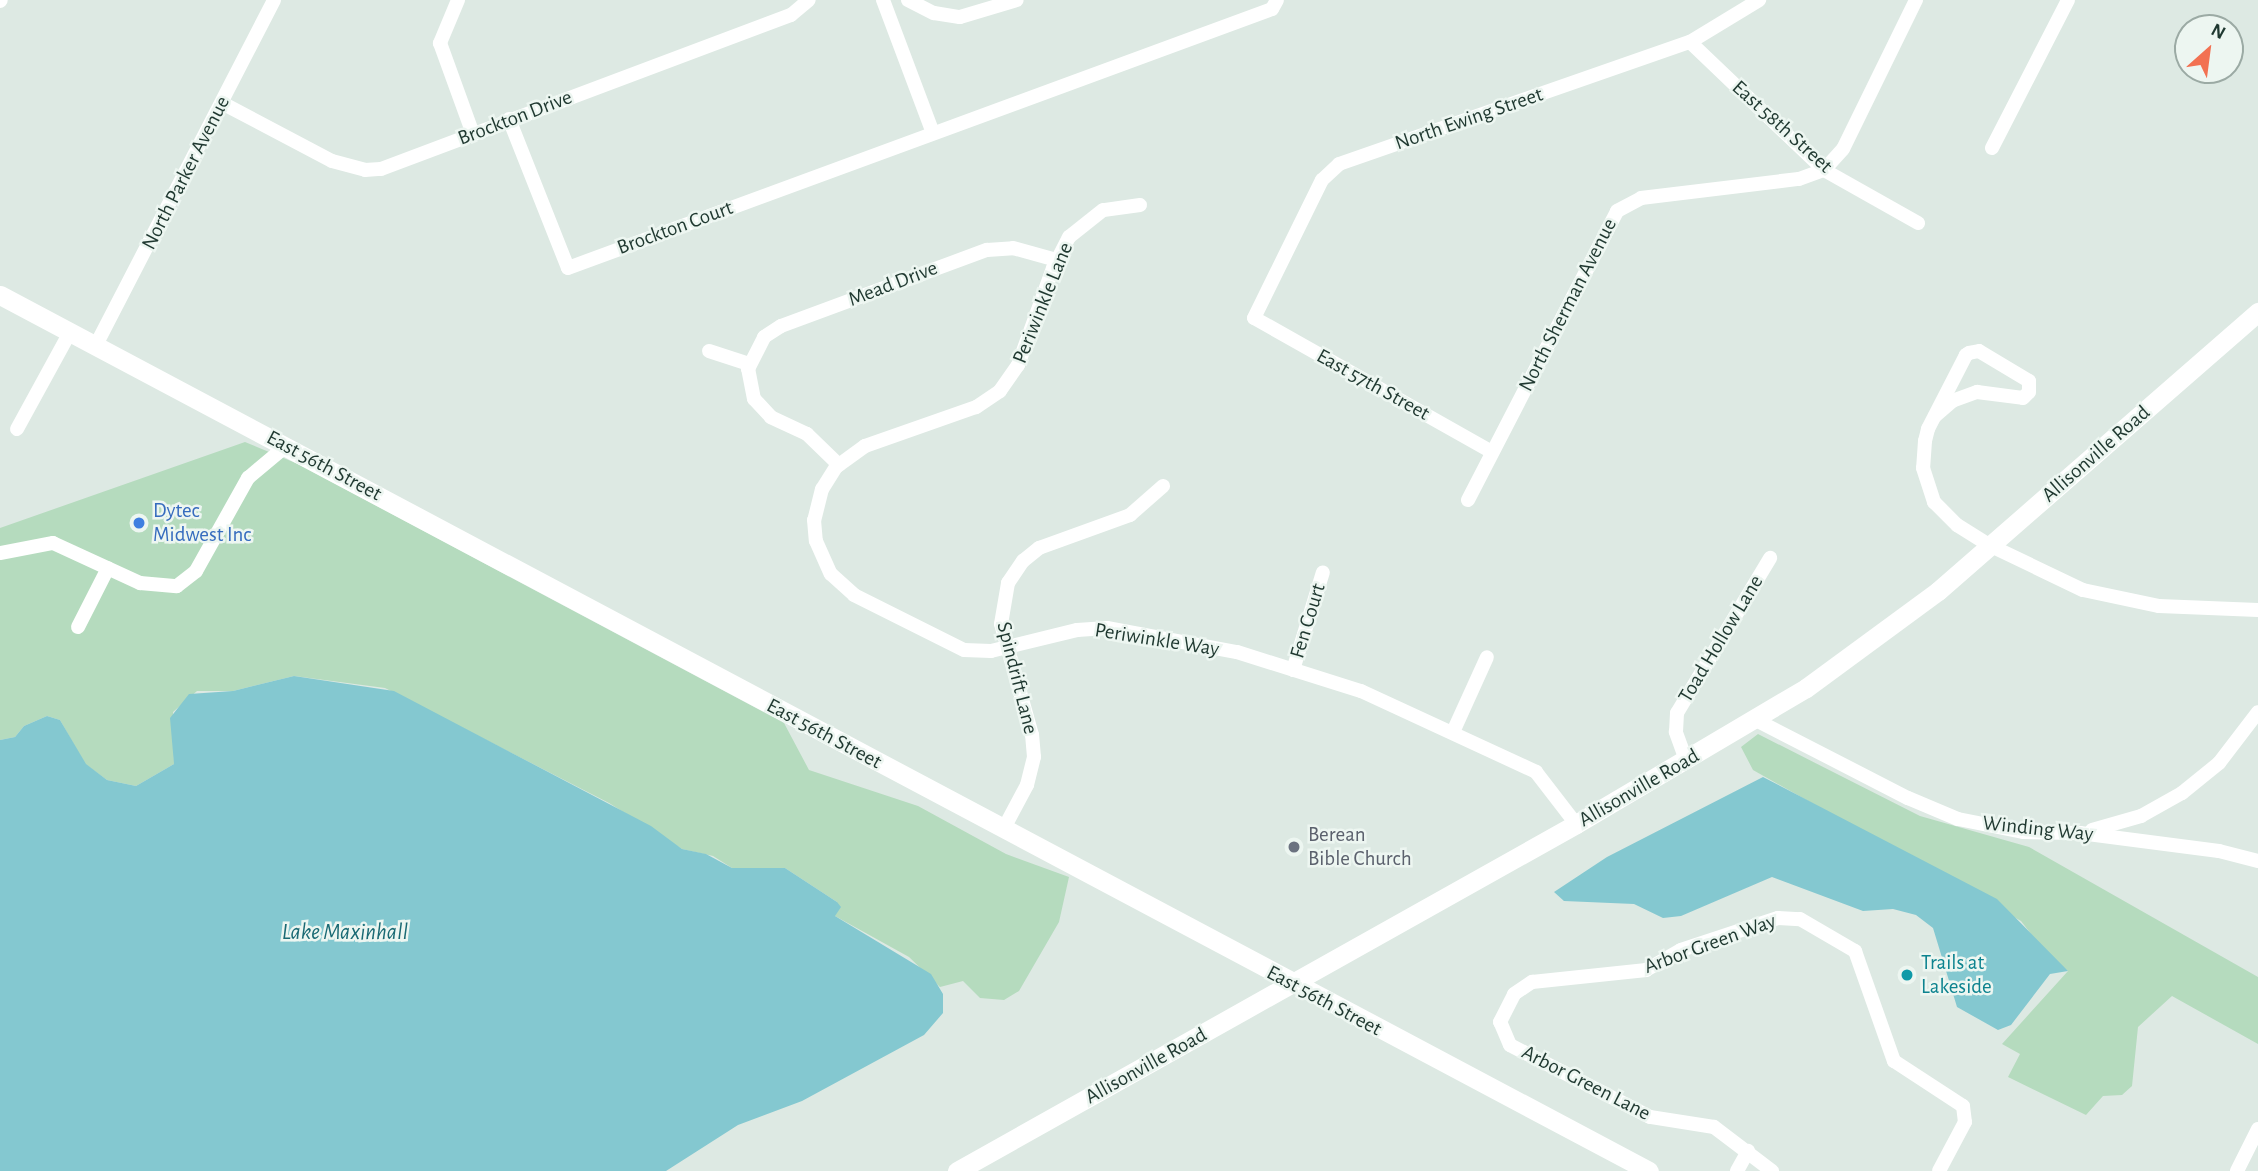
<!DOCTYPE html>
<style>
body{margin:0}
#map{position:relative;width:2258px;height:1171px;overflow:hidden;background:#dde9e3;font-family:"Alegreya Sans",sans-serif}
div>[style]{position:absolute}
.green>*{inset:0;background:#b5dbbe}
.water>*{inset:0;background:#84c8d0}
.street>*{height:14px;margin:-7px;padding:0 7px;transform-origin:7px;border-radius:7px;background:#fff}
.secondary>*{height:19px;margin:-9.5px;padding:0 9.5px;transform-origin:9.5px;border-radius:9.5px;background:#fff}
.dots>*{width:19px;height:19px;translate:-50% -50%;box-sizing:border-box;border:4px solid #edf6f1;border-radius:50%}
span{translate:-50% -50%;white-space:nowrap;text-align:center;line-height:1.15;-webkit-text-stroke:5px #edf6f1;paint-order:stroke}
.street-label{font-size:21px;color:#1f3830}
.shop-label{font-size:21px;color:#366cbe}
.left{translate:0 -50%;text-align:left}
.worship-label{font-size:21px;color:#5b616d}
.culture-label{font-size:21px;color:#0d838f}
.water-label{font-size:23px;color:#1a6a74;font-style:italic}
.north{position:absolute;left:2174px;top:14px;width:70px;height:70px;box-sizing:border-box;background:#edf6f1;border:2px solid #9baaa4;border-radius:50%;rotate:28deg;font-size:19px;font-weight:700;line-height:28px;text-align:center;color:#1f3830}
.north::after{content:'';display:block;margin:auto;width:24px;height:32px;background:#f27152;clip-path:polygon(50% 0,100% 100%,50% 72%,0 100%)}
</style>
<div id="map">
<div class="green">
<i style="clip-path:polygon(245px 442px,298px 464px,784px 723px,809px 770px,918px 806px,1006px 854px,1069px 877px,1059px 922px,1019px 991px,1004px 1000px,980px 998px,963px 981px,940px 987px,909px 957px,835px 916px,837px 902px,785px 868px,732px 868px,713px 856px,682px 849px,609px 803px,385px 688px,294px 676px,233px 691px,197px 691px,173px 712px,174px 764px,136px 786px,107px 780px,85px 764px,60px 720px,47px 716px,24px 726px,15px 737px,0 740px,0 528px)"></i>
<i style="clip-path:polygon(1758px 734px,1920px 816px,2029px 847px,2258px 977px,2258px 1044px,2172px 996px,2138px 1027px,2132px 1086px,2122px 1095px,2103px 1096px,2086px 1115px,2008px 1077px,2020px 1054px,2002px 1044px,2068px 971px,2048px 956px,2021px 921px,1753px 770px,1741px 747px)"></i>
</div>
<div class="water">
<i style="clip-path:polygon(294px 676px,394px 691px,651px 826px,682px 849px,706px 854px,732px 868px,785px 868px,837px 902px,841px 907px,835px 916px,931px 974px,943px 994px,943px 1013px,924px 1035px,802px 1101px,738px 1125px,666px 1171px,0 1171px,0 740px,15px 737px,24px 726px,47px 716px,60px 720px,86px 764px,107px 780px,136px 786px,174px 764px,170px 718px,189px 694px,233px 691px)"></i>
<i style="clip-path:polygon(1763px 777px,1997px 899px,2068px 971px,2050px 974px,2011px 1025px,1998px 1030px,1957px 1007px,1933px 928px,1916px 915px,1893px 909px,1863px 911px,1772px 877px,1681px 916px,1663px 918px,1634px 904px,1564px 901px,1554px 892px,1607px 857px)"></i>
</div>
<div class="street">
<i style="left:458px;top:0;width:47px;rotate:112.7deg"></i>
<i style="left:440px;top:43px;width:97px;rotate:70.1deg"></i>
<i style="left:883px;top:0;width:142px;rotate:69.4deg"></i>
<i style="left:908px;top:0;width:29px;rotate:27deg"></i>
<i style="left:934px;top:13px;width:26px;rotate:9deg"></i>
<i style="left:960px;top:17px;width:59px;rotate:-16.6deg"></i>
<i style="left:0;top:1px;width:1px;rotate:-45deg"></i>
<i style="left:1690px;top:42px;width:185px;rotate:43.7deg"></i>
<i style="left:1824px;top:170px;width:108px;rotate:29.4deg"></i>
<i style="left:222px;top:103px;width:124px;rotate:27.8deg"></i>
<i style="left:332px;top:161px;width:34px;rotate:15deg"></i>
<i style="left:365px;top:170px;width:16px;rotate:-4deg"></i>
<i style="left:381px;top:169px;width:438px;rotate:-20.6deg"></i>
<i style="left:791px;top:15px;width:23px;rotate:-40deg"></i>
<i style="left:509px;top:119px;width:160px;rotate:68.4deg"></i>
<i style="left:568px;top:268px;width:750px;rotate:-20.2deg"></i>
<i style="left:1272px;top:9px;width:10px;rotate:-61deg"></i>
<i style="left:1992px;top:148px;width:166px;rotate:-62.8deg"></i>
<i style="left:1140px;top:205px;width:37px;rotate:172deg"></i>
<i style="left:1103px;top:210px;width:43px;rotate:141.5deg"></i>
<i style="left:1069px;top:237px;width:35px;rotate:117deg"></i>
<i style="left:1053px;top:268px;width:103px;rotate:109.8deg"></i>
<i style="left:1018px;top:365px;width:32px;rotate:125deg"></i>
<i style="left:1000px;top:391px;width:29px;rotate:146deg"></i>
<i style="left:976px;top:407px;width:118px;rotate:160.6deg"></i>
<i style="left:865px;top:446px;width:36px;rotate:144deg"></i>
<i style="left:836px;top:467px;width:26px;rotate:122deg"></i>
<i style="left:822px;top:489px;width:32px;rotate:104deg"></i>
<i style="left:814px;top:520px;width:21px;rotate:85deg"></i>
<i style="left:816px;top:541px;width:36px;rotate:66deg"></i>
<i style="left:831px;top:574px;width:31px;rotate:42deg"></i>
<i style="left:854px;top:595px;width:123px;rotate:26.6deg"></i>
<i style="left:964px;top:650px;width:27px;rotate:2deg"></i>
<i style="left:991px;top:651px;width:89px;rotate:-13.7deg"></i>
<i style="left:1077px;top:630px;width:30px;rotate:-4deg"></i>
<i style="left:1107px;top:628px;width:132px;rotate:10.5deg"></i>
<i style="left:1237px;top:652px;width:130px;rotate:17.5deg"></i>
<i style="left:1361px;top:691px;width:193px;rotate:24.8deg"></i>
<i style="left:1536px;top:772px;width:66px;rotate:52.4deg"></i>
<i style="left:96px;top:345px;width:388px;rotate:-62.7deg"></i>
<i style="left:709px;top:351px;width:42px;rotate:18deg"></i>
<i style="left:1935px;top:416px;width:23px;rotate:-41deg"></i>
<i style="left:1952px;top:401px;width:27px;rotate:-20deg"></i>
<i style="left:1977px;top:392px;width:46px;rotate:7.4deg"></i>
<i style="left:2023px;top:398px;width:8px;rotate:-45deg"></i>
<i style="left:2029px;top:392px;width:11px;rotate:-90deg"></i>
<i style="left:2029px;top:381px;width:58px;rotate:-149deg"></i>
<i style="left:1979px;top:351px;width:10px;rotate:169deg"></i>
<i style="left:1969px;top:353px;width:4px;rotate:146deg"></i>
<i style="left:1966px;top:355px;width:83px;rotate:117.2deg"></i>
<i style="left:1928px;top:429px;width:12px;rotate:104deg"></i>
<i style="left:1925px;top:441px;width:27px;rotate:94deg"></i>
<i style="left:1923px;top:468px;width:36px;rotate:72deg"></i>
<i style="left:1934px;top:502px;width:33px;rotate:45deg"></i>
<i style="left:1957px;top:525px;width:40px;rotate:32deg"></i>
<i style="left:1991px;top:546px;width:102px;rotate:25.6deg"></i>
<i style="left:2083px;top:590px;width:78px;rotate:11.9deg"></i>
<i style="left:2159px;top:606px;width:99px;rotate:2.3deg"></i>
<i style="left:17px;top:429px;width:111px;rotate:-61.3deg"></i>
<i style="left:1492px;top:452px;width:273px;rotate:-150.6deg"></i>
<i style="left:1254px;top:318px;width:154px;rotate:-63.8deg"></i>
<i style="left:1322px;top:180px;width:23px;rotate:-43deg"></i>
<i style="left:1339px;top:164px;width:372px;rotate:-19.2deg"></i>
<i style="left:1690px;top:42px;width:81px;rotate:-31.3deg"></i>
<i style="left:839px;top:465px;width:45px;rotate:-135.9deg"></i>
<i style="left:807px;top:434px;width:40px;rotate:-155deg"></i>
<i style="left:771px;top:417px;width:25px;rotate:-133deg"></i>
<i style="left:754px;top:399px;width:31px;rotate:-101deg"></i>
<i style="left:748px;top:369px;width:36px;rotate:-63deg"></i>
<i style="left:764px;top:337px;width:20px;rotate:-33deg"></i>
<i style="left:781px;top:326px;width:220px;rotate:-20.3deg"></i>
<i style="left:987px;top:250px;width:26px;rotate:-4deg"></i>
<i style="left:1013px;top:248px;width:46px;rotate:15.3deg"></i>
<i style="left:1468px;top:500px;width:325px;rotate:-62.7deg"></i>
<i style="left:1617px;top:211px;width:27px;rotate:-28deg"></i>
<i style="left:1641px;top:198px;width:159px;rotate:-6.9deg"></i>
<i style="left:1799px;top:179px;width:27px;rotate:-20deg"></i>
<i style="left:1824px;top:170px;width:28px;rotate:-48deg"></i>
<i style="left:1843px;top:149px;width:166px;rotate:-63.9deg"></i>
<i style="left:0;top:553px;width:54px;rotate:-10.7deg"></i>
<i style="left:53px;top:543px;width:96px;rotate:24.7deg"></i>
<i style="left:140px;top:583px;width:37px;rotate:5deg"></i>
<i style="left:177px;top:586px;width:24px;rotate:-38deg"></i>
<i style="left:196px;top:571px;width:107px;rotate:-60.8deg"></i>
<i style="left:248px;top:478px;width:50px;rotate:-40.1deg"></i>
<i style="left:78px;top:627px;width:66px;rotate:-63deg"></i>
<i style="left:1293px;top:670px;width:102px;rotate:-73deg"></i>
<i style="left:1756px;top:720px;width:171px;rotate:27.2deg"></i>
<i style="left:1908px;top:798px;width:54px;rotate:22.8deg"></i>
<i style="left:1958px;top:819px;width:66px;rotate:11.3deg"></i>
<i style="left:2023px;top:832px;width:57px;rotate:1deg"></i>
<i style="left:2080px;top:833px;width:140px;rotate:7.4deg"></i>
<i style="left:2219px;top:851px;width:40px;rotate:14.4deg"></i>
<i style="left:1453px;top:732px;width:82px;rotate:-65.6deg"></i>
<i style="left:1686px;top:760px;width:30px;rotate:-110deg"></i>
<i style="left:1676px;top:732px;width:19px;rotate:-87deg"></i>
<i style="left:1677px;top:713px;width:181px;rotate:-59deg"></i>
<i style="left:1003px;top:830px;width:51px;rotate:-61.9deg"></i>
<i style="left:1027px;top:785px;width:29px;rotate:-76deg"></i>
<i style="left:1034px;top:757px;width:22px;rotate:-95deg"></i>
<i style="left:1032px;top:735px;width:115px;rotate:-105.6deg"></i>
<i style="left:1001px;top:624px;width:42px;rotate:-80.3deg"></i>
<i style="left:1008px;top:583px;width:27px;rotate:-56deg"></i>
<i style="left:1023px;top:561px;width:21px;rotate:-39deg"></i>
<i style="left:1039px;top:548px;width:97px;rotate:-19.9deg"></i>
<i style="left:1130px;top:515px;width:44px;rotate:-41.3deg"></i>
<i style="left:2092px;top:830px;width:51px;rotate:-15.9deg"></i>
<i style="left:2141px;top:816px;width:47px;rotate:-29.3deg"></i>
<i style="left:2182px;top:793px;width:48px;rotate:-39deg"></i>
<i style="left:2219px;top:763px;width:64px;rotate:-52.6deg"></i>
<i style="left:1737px;top:1171px;width:23px;rotate:-61deg"></i>
<i style="left:1772px;top:1171px;width:73px;rotate:-142.8deg"></i>
<i style="left:1714px;top:1127px;width:65px;rotate:-171.1deg"></i>
<i style="left:1650px;top:1117px;width:157px;rotate:-152.8deg"></i>
<i style="left:1510px;top:1045px;width:25px;rotate:-113deg"></i>
<i style="left:1500px;top:1022px;width:31px;rotate:-63deg"></i>
<i style="left:1514px;top:994px;width:22px;rotate:-34deg"></i>
<i style="left:1532px;top:982px;width:115px;rotate:-6deg"></i>
<i style="left:1646px;top:970px;width:40px;rotate:-29.7deg"></i>
<i style="left:1681px;top:950px;width:102px;rotate:-18.3deg"></i>
<i style="left:1778px;top:918px;width:22px;rotate:3deg"></i>
<i style="left:1800px;top:919px;width:64px;rotate:30.2deg"></i>
<i style="left:1855px;top:951px;width:117px;rotate:70.5deg"></i>
<i style="left:1894px;top:1061px;width:82px;rotate:33.1deg"></i>
<i style="left:1963px;top:1106px;width:16px;rotate:83deg"></i>
<i style="left:1965px;top:1122px;width:55px;rotate:118deg"></i>
<i style="left:2237px;top:1171px;width:47px;rotate:-63.4deg"></i>
</div>
<div class="secondary">
<i style="left:0;top:295px;width:1867px;rotate:27.98deg"></i>
<i style="left:957px;top:1171px;width:710px;rotate:-29.27deg"></i>
<i style="left:1576px;top:824px;width:267px;rotate:-30.6deg"></i>
<i style="left:1806px;top:688px;width:164px;rotate:-36.3deg"></i>
<i style="left:1938px;top:591px;width:425px;rotate:-41.1deg"></i>
</div>
<div class="dots">
<i style="left:139px;top:523px;background:#3f7fe0"></i>
<i style="left:1294px;top:847px;background:#6b7280"></i>
<i style="left:1907px;top:975px;background:#0f9aa8"></i>
</div>
<div class="street-label">
<span style="left:515px;top:118px;rotate:-21deg">Brockton Drive</span>
<span style="left:1469px;top:119px;rotate:-19deg">North Ewing Street</span>
<span style="left:1782px;top:127px;rotate:42deg">East 58th Street</span>
<span style="left:186px;top:173px;rotate:-63deg">North Parker Avenue</span>
<span style="left:675px;top:228px;rotate:-20deg">Brockton Court</span>
<span style="left:893px;top:284px;rotate:-21deg">Mead Drive</span>
<span style="left:1043px;top:303px;rotate:-68deg">Periwinkle Lane</span>
<span style="left:1568px;top:305px;rotate:-63deg">North Sherman Avenue</span>
<span style="left:1373px;top:385px;rotate:29deg">East 57th Street</span>
<span style="left:2096px;top:454px;rotate:-41deg">Allisonville Road</span>
<span style="left:324px;top:466px;rotate:28deg">East 56th Street</span>
<span style="left:1308px;top:621px;rotate:-73deg">Fen Court</span>
<span style="left:1721px;top:639px;rotate:-59deg">Toad Hollow Lane</span>
<span style="left:1157px;top:640px;rotate:9deg">Periwinkle Way</span>
<span style="left:1017px;top:678px;rotate:76deg">Spindrift Lane</span>
<span style="left:824px;top:734px;rotate:28deg">East 56th Street</span>
<span style="left:1639px;top:788px;rotate:-30deg">Allisonville Road</span>
<span style="left:2038px;top:829px;rotate:6deg">Winding Way</span>
<span style="left:1710px;top:944px;rotate:-20deg">Arbor Green Way</span>
<span style="left:1324px;top:1001px;rotate:28deg">East 56th Street</span>
<span style="left:1146px;top:1066px;rotate:-29deg">Allisonville Road</span>
<span style="left:1586px;top:1083px;rotate:27deg">Arbor Green Lane</span>
</div>
<div class="shop-label">
<span class="left" style="left:153px;top:523px">Dytec<br>Midwest Inc</span>
</div>
<div class="worship-label">
<span class="left" style="left:1308px;top:847px">Berean<br>Bible Church</span>
</div>
<div class="culture-label">
<span class="left" style="left:1921px;top:975px">Trails at<br>Lakeside</span>
</div>
<div class="water-label">
<span style="left:345px;top:933px">Lake Maxinhall</span>
</div>
<div class="north">N</div>
</div>
